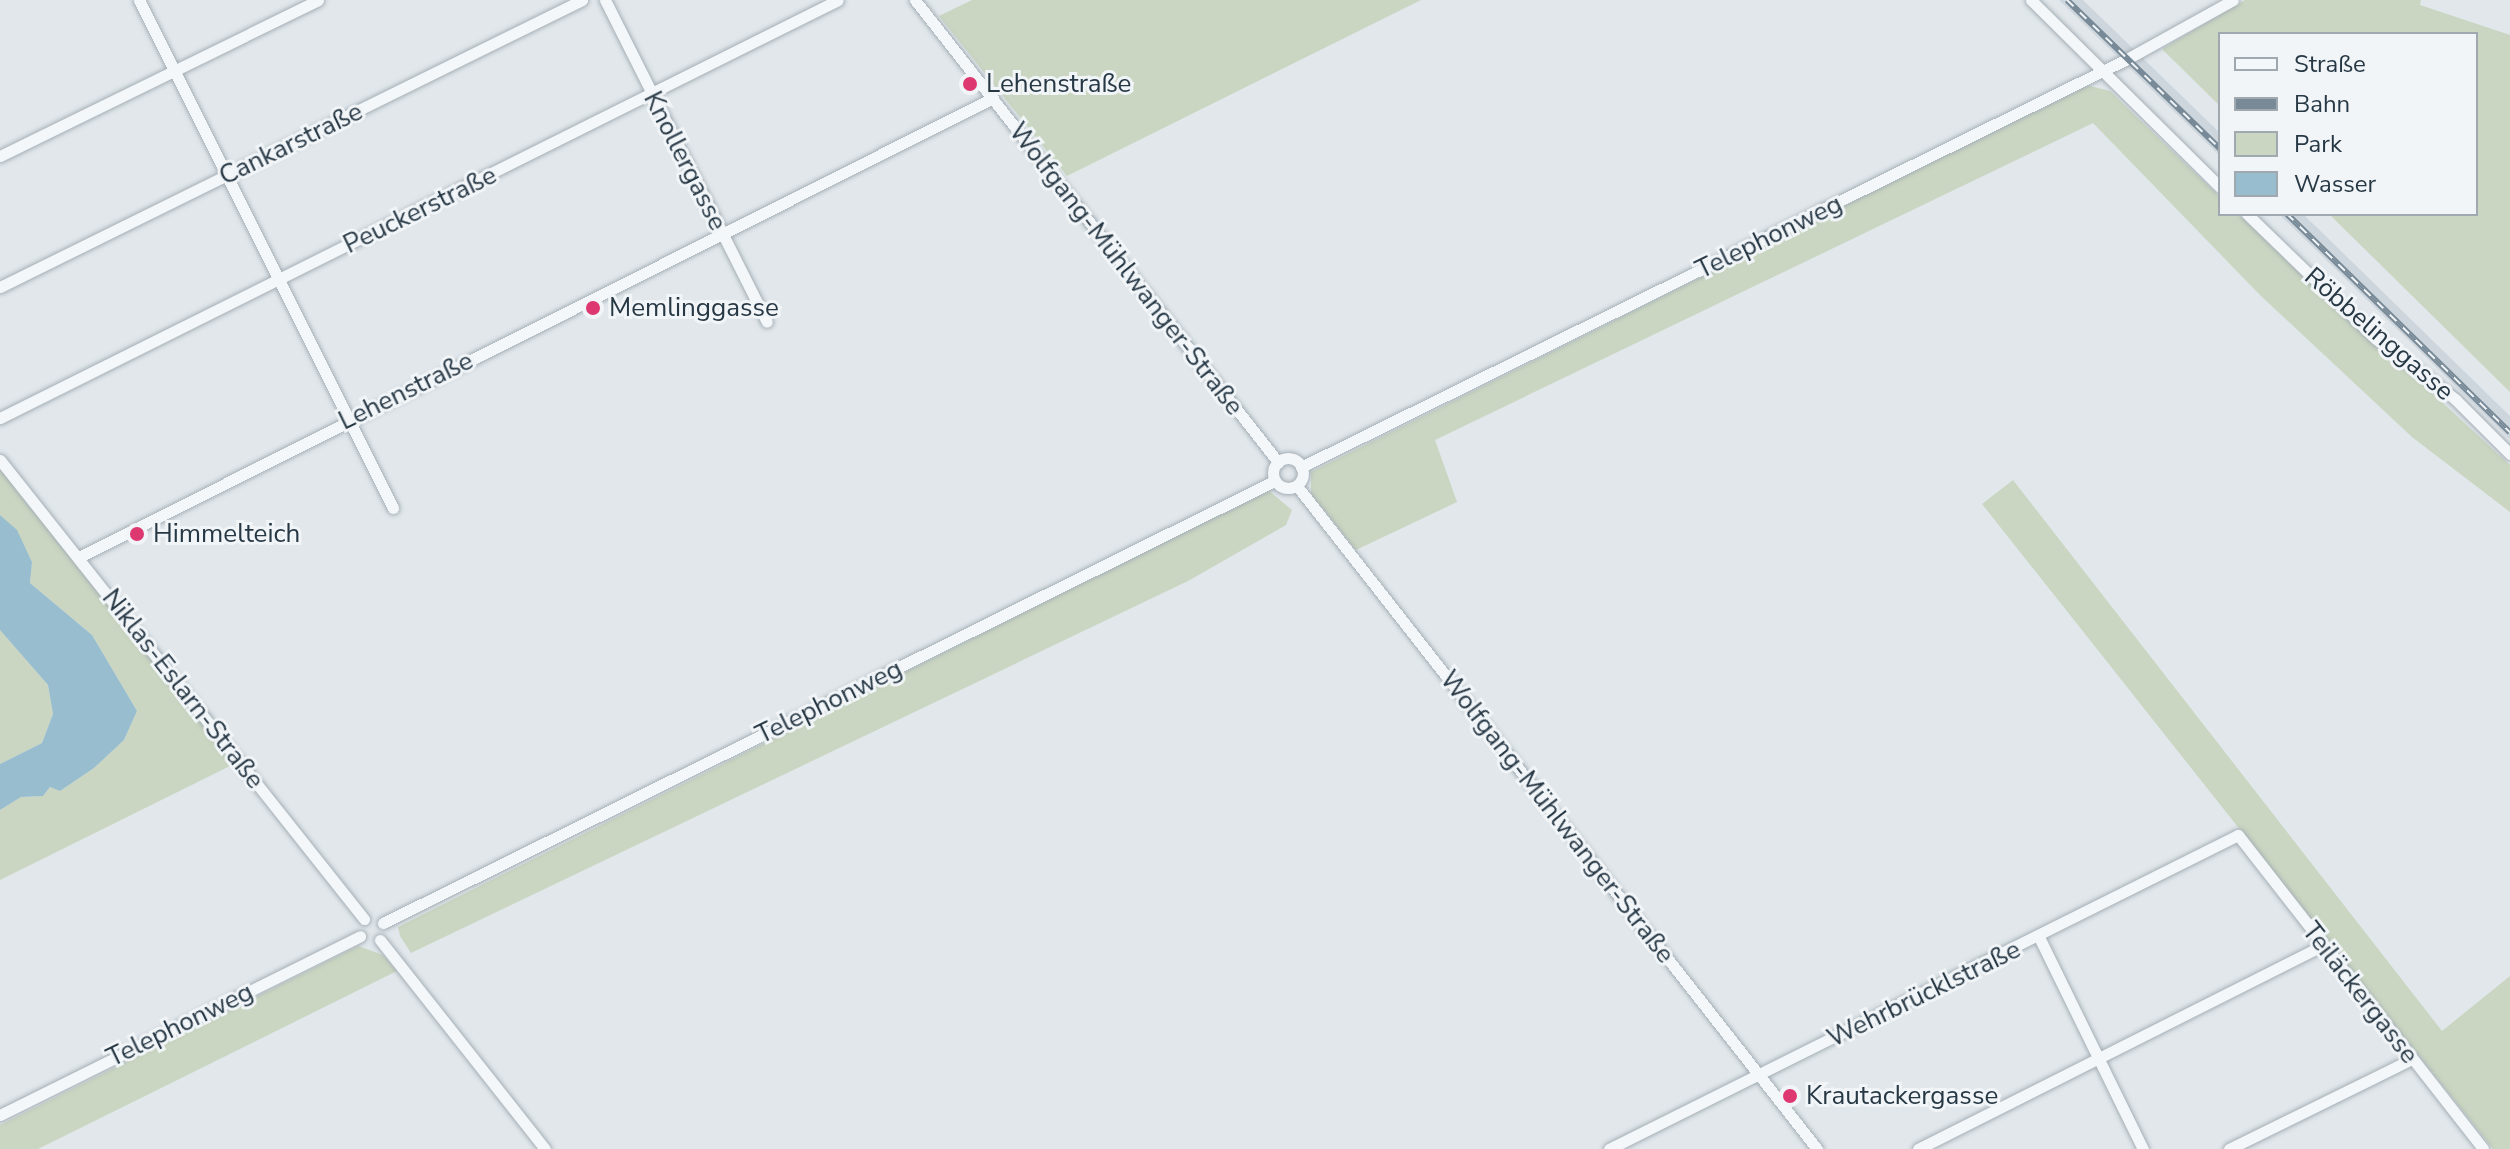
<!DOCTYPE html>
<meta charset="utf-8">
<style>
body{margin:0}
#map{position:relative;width:2510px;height:1149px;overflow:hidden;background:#e1e7eb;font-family:"Nunito Sans",sans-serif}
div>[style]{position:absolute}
.built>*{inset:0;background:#ced6dd}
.green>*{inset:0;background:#cad6c1}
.water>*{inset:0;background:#98bdcf}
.roads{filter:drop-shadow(0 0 2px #a5afb6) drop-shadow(0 0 2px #a5afb6)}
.minor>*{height:11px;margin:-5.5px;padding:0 5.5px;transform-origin:5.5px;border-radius:5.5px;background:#f4f7f9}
.minor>.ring{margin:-5.5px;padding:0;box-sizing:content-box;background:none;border:11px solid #f4f7f9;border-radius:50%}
.rail>*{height:6px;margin-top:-3px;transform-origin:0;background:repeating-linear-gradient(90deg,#f1f5f8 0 9px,#788a97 0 18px);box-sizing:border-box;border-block:2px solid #788a97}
.dots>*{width:22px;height:22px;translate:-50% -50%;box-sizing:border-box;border:4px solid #f1f5f8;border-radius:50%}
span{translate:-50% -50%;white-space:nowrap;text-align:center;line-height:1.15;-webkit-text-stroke:6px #f1f5f8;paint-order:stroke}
.poi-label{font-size:26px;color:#273845}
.left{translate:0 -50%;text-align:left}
.street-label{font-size:26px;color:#273845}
.legend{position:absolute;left:2218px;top:32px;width:260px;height:184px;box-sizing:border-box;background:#f1f5f8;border:2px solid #a0a9b0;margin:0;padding:10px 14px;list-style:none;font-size:24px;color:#273845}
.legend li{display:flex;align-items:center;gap:16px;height:40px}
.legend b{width:40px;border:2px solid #a0a9b0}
</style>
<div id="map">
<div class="built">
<i style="clip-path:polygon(2059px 0,2083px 0,2220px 133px,2220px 156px)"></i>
<i style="clip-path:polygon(2279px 214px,2303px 214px,2510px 416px,2510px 439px)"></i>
</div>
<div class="green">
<i style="clip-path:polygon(972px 0,1421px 0,1067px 176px,939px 16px)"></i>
<i style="clip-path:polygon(2245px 0,2421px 0,2420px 5px,2510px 35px,2510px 392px,2329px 214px,2476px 214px,2476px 34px,2220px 34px,2220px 106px,2162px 49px)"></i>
<i style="clip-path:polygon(2086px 85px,2110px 91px,2220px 197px,2220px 214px,2238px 214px,2510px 465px,2510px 512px,2412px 437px,2260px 295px,2093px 123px,1435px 440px,1457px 502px,1356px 550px,1311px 494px,1311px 472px)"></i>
<i style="clip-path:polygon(0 466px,234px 764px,0 880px,0 810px,21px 797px,43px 796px,50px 787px,60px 791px,94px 768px,124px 740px,137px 711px,92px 635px,30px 583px,32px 562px,18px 533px,0 515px)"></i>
<i style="clip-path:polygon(2013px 480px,2442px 1031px,2510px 976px,2510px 1149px,2493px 1149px,1982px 504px)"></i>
<i style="clip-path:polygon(1268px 490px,1292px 510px,1286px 525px,1188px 581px,411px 953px,400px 936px,398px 927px)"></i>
<i style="clip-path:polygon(0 630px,48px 685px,53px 714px,42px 743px,0 764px)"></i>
<i style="clip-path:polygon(358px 946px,383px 955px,397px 971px,38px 1149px,0 1149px,0 1125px)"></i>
</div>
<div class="water">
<i style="clip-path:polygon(0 515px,17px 530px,32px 562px,30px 583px,92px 635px,137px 711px,124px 740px,94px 768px,60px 791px,50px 787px,43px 796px,21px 797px,0 810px,0 764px,42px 743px,53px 714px,48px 685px,0 630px)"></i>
</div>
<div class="roads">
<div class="minor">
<i style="left:139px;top:0;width:568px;rotate:63.43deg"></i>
<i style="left:605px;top:0;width:360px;rotate:63.3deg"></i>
<i style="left:915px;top:0;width:588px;rotate:51.84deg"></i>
<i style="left:2031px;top:0;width:266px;rotate:44.7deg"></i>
<i style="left:0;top:156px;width:354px;rotate:-26.1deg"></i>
<i style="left:2247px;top:214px;width:178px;rotate:44.1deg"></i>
<i style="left:2375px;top:338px;width:101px;rotate:37.3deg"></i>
<i style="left:2455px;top:399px;width:78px;rotate:45deg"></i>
<i style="left:0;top:287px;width:649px;rotate:-26.25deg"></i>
<i style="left:0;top:418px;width:936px;rotate:-26.51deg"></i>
<i class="ring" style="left:1273px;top:458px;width:19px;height:19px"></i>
<i style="left:0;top:460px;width:586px;rotate:51.58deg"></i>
<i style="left:1301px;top:467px;width:921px;rotate:-26.29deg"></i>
<i style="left:2127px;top:59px;width:121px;rotate:-29.1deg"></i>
<i style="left:1297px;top:486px;width:843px;rotate:51.89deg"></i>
<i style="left:79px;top:557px;width:1023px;rotate:-26.67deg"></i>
<i style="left:383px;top:923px;width:995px;rotate:-26.38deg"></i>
<i style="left:2039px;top:937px;width:236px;rotate:63.9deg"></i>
<i style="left:380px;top:940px;width:266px;rotate:51.7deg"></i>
<i style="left:0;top:1115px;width:402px;rotate:-26.4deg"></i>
<i style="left:1609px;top:1149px;width:703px;rotate:-26.53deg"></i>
<i style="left:2238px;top:835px;width:398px;rotate:52deg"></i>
<i style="left:1918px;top:1149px;width:452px;rotate:-26.7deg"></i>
<i style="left:2229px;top:1149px;width:204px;rotate:-26.2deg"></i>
</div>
</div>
<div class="rail">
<i style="left:2067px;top:0;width:214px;rotate:44.2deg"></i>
<i style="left:2287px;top:214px;width:312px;rotate:44.4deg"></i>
</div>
<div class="dots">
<i style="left:970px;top:84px;background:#de3871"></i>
<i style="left:593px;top:308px;background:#de3871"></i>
<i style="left:137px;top:534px;background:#de3871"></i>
<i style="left:1790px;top:1096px;background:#de3871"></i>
</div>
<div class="poi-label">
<span class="left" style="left:986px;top:84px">Lehenstraße</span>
<span class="left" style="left:609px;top:308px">Memlinggasse</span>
<span class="left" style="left:153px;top:534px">Himmelteich</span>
<span class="left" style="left:1806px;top:1096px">Krautackergasse</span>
</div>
<div class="street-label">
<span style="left:291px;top:144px;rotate:-26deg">Cankarstraße</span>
<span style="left:685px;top:161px;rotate:63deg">Knollergasse</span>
<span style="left:420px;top:210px;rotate:-26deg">Peuckerstraße</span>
<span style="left:1769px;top:237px;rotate:-26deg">Telephonweg</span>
<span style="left:1126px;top:269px;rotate:52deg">Wolfgang-Mühlwanger-Straße</span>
<span style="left:2379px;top:334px;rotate:41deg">Röbbelinggasse</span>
<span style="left:406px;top:391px;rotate:-26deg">Lehenstraße</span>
<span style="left:183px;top:689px;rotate:52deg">Niklas-Eslarn-Straße</span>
<span style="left:829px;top:702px;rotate:-26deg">Telephonweg</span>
<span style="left:1557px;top:817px;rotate:52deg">Wolfgang-Mühlwanger-Straße</span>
<span style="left:2360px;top:993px;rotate:52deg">Teiläckergasse</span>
<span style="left:1924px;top:994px;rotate:-26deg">Wehrbrücklstraße</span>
<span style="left:180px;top:1025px;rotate:-26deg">Telephonweg</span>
</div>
<ul class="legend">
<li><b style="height:10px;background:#f4f7f9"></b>Straße</li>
<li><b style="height:10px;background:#788a97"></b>Bahn</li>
<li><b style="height:22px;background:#cad6c1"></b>Park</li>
<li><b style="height:22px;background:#98bdcf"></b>Wasser</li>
</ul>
</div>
